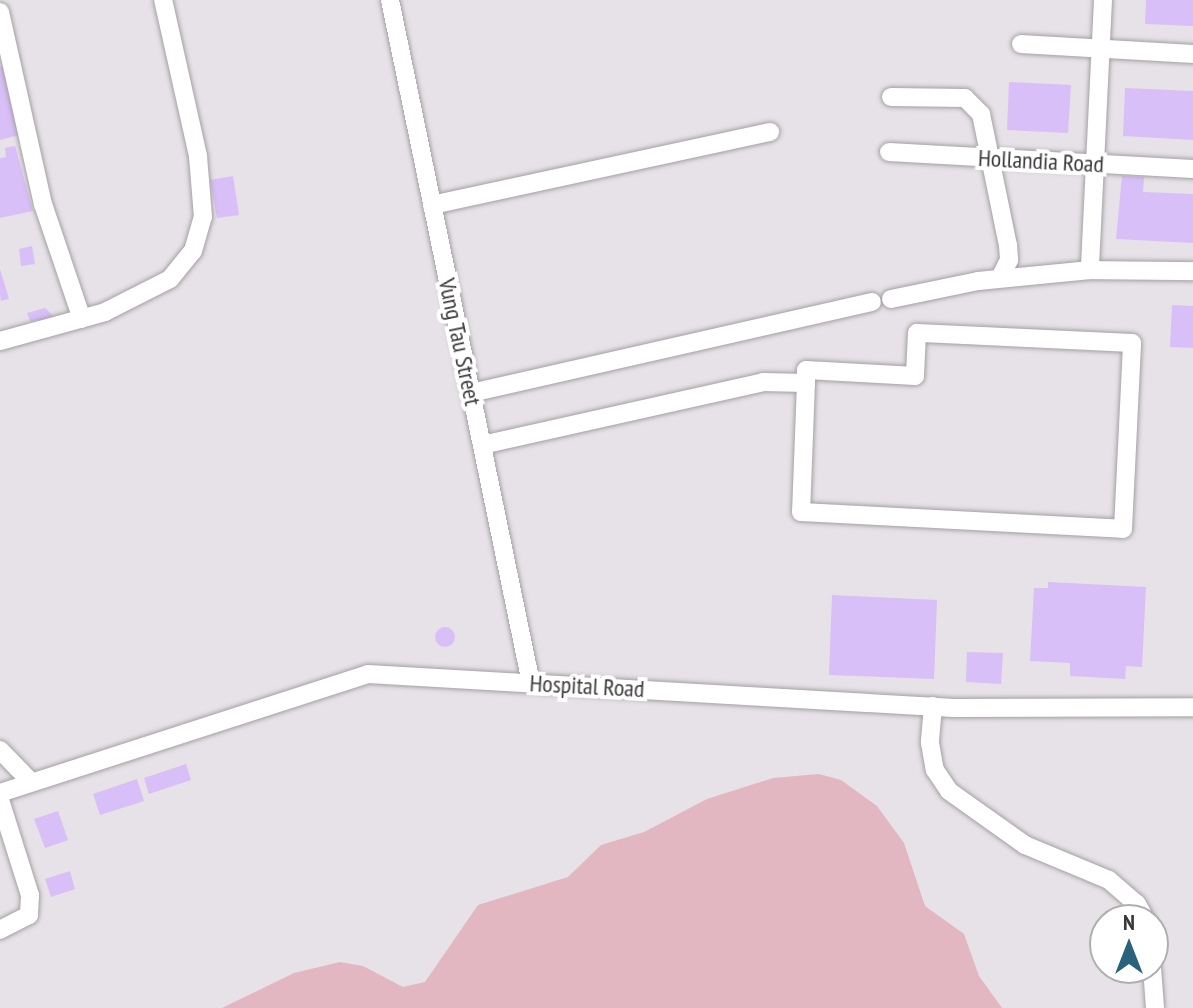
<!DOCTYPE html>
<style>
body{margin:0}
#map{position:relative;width:1193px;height:1008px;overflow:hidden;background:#e6e2e7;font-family:"PT Sans Narrow",sans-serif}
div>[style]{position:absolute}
.green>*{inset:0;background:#e2b7c1}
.building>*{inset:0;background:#d8bff7}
.round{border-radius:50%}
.roads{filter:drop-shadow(0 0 2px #a4a0a4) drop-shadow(0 0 2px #a4a0a4)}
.minor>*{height:18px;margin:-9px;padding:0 9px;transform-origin:9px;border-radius:9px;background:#fff}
span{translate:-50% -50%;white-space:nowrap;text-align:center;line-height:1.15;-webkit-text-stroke:8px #fff;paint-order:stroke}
.street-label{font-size:24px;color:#3a383a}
.north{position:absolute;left:1089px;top:904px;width:80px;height:80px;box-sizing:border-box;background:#fff;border:2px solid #b0afb0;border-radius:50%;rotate:0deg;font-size:22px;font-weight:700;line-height:32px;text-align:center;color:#3a383a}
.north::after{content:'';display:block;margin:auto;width:28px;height:36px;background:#28627b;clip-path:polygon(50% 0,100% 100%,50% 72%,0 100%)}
</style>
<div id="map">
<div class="green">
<i style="clip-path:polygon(819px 774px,841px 780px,877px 806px,904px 843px,925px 906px,964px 934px,979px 976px,1002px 1008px,222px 1008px,294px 973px,340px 962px,363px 966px,403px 987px,425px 982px,478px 905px,568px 877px,601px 845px,644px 832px,707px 799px,773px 778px)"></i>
</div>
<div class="building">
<i style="clip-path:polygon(1146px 0,1193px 0,1193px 26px,1145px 24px)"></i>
<i style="clip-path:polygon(5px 66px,19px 135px,0 140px,0 67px)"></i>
<i style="clip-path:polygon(1009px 82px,1071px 85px,1068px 133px,1007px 130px)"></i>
<i style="clip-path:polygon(1125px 88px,1193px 91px,1193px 140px,1123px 136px)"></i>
<i style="clip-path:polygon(15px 146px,33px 211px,0 218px,0 158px,6px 157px,5px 148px)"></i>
<i style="clip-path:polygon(233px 176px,239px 215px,217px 218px,210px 180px)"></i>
<i style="clip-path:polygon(1122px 176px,1144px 177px,1143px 192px,1193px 194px,1193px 243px,1116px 239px)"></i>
<i style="clip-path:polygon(32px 246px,35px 264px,21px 266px,19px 249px)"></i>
<i style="clip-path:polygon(0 269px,9px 299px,1px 301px,0 295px)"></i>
<i style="clip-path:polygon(1172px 305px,1193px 306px,1193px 348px,1170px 347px)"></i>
<i style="clip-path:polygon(45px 308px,57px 319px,30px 321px,27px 313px)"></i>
<i style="clip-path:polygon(1048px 582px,1146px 587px,1142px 667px,1126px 666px,1125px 679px,1070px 676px,1070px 663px,1030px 661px,1034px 588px,1048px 588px)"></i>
<i style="clip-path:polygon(832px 595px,937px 600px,934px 679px,829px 675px)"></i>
<i class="round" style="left:435px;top:627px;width:20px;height:20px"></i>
<i style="clip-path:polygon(967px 652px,1003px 653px,1001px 684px,966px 682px)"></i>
<i style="clip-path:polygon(186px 764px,191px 780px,149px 794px,144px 778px)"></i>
<i style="clip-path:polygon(137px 779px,144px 801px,100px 815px,93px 794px)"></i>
<i style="clip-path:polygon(58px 811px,68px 840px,45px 848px,34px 819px)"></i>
<i style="clip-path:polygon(70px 871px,75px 889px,51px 897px,45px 879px)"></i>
</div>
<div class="roads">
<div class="minor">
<i style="left:390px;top:0;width:697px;rotate:78.34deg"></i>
<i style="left:1103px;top:0;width:270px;rotate:92.8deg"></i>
<i style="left:1090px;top:270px;width:103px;rotate:0.6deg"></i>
<i style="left:0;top:12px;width:197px;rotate:77.4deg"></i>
<i style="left:43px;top:204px;width:121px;rotate:71.3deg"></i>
<i style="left:1021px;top:44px;width:172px;rotate:3.3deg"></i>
<i style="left:891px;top:97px;width:74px;rotate:0.8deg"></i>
<i style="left:965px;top:98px;width:23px;rotate:45deg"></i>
<i style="left:981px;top:114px;width:134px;rotate:78.4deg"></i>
<i style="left:1008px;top:245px;width:15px;rotate:86deg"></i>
<i style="left:1009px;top:260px;width:20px;rotate:117deg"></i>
<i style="left:889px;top:152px;width:304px;rotate:3.2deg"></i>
<i style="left:432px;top:205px;width:346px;rotate:-12.2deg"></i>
<i style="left:891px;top:299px;width:89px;rotate:-11.7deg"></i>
<i style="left:978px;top:281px;width:113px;rotate:-5.6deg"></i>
<i style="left:0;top:341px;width:109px;rotate:-15.4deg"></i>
<i style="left:105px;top:312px;width:73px;rotate:-26.9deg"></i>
<i style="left:170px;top:279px;width:36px;rotate:-51deg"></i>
<i style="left:193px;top:251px;width:35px;rotate:-74deg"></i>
<i style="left:203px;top:217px;width:61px;rotate:-94.7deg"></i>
<i style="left:198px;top:156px;width:160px;rotate:-102.6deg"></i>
<i style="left:471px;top:393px;width:411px;rotate:-12.8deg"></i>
<i style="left:482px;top:445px;width:288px;rotate:-12.6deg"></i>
<i style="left:763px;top:382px;width:43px;rotate:1.3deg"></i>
<i style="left:806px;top:383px;width:129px;rotate:92.2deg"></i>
<i style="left:801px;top:512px;width:322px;rotate:3deg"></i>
<i style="left:1123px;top:529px;width:186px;rotate:-87.2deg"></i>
<i style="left:1132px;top:343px;width:215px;rotate:-177.3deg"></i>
<i style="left:917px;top:333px;width:43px;rotate:92.7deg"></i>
<i style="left:915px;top:376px;width:109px;rotate:-176.8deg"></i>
<i style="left:806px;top:370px;width:13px;rotate:90deg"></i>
<i style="left:933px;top:706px;width:37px;rotate:95deg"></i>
<i style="left:930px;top:743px;width:27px;rotate:80deg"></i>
<i style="left:935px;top:770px;width:25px;rotate:56deg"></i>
<i style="left:949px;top:791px;width:93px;rotate:35.4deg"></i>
<i style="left:1025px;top:845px;width:91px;rotate:22.6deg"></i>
<i style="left:1109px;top:880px;width:37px;rotate:41deg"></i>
<i style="left:1137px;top:904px;width:18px;rotate:61deg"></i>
<i style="left:0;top:750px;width:45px;rotate:45.9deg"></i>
<i style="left:0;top:793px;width:387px;rotate:-17.9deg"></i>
<i style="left:368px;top:674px;width:587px;rotate:3.32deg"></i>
<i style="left:954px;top:708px;width:239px;rotate:-0.2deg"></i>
<i style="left:0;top:800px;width:100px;rotate:72.5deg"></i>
<i style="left:30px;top:895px;width:20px;rotate:93deg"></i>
<i style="left:29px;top:915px;width:33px;rotate:153deg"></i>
<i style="left:1152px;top:968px;width:40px;rotate:85.7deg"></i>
</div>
</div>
<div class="street-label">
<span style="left:1041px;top:161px;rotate:3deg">Hollandia Road</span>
<span style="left:460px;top:342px;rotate:78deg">Vung Tau Street</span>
<span style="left:587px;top:686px;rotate:3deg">Hospital Road</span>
</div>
<div class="north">N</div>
</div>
